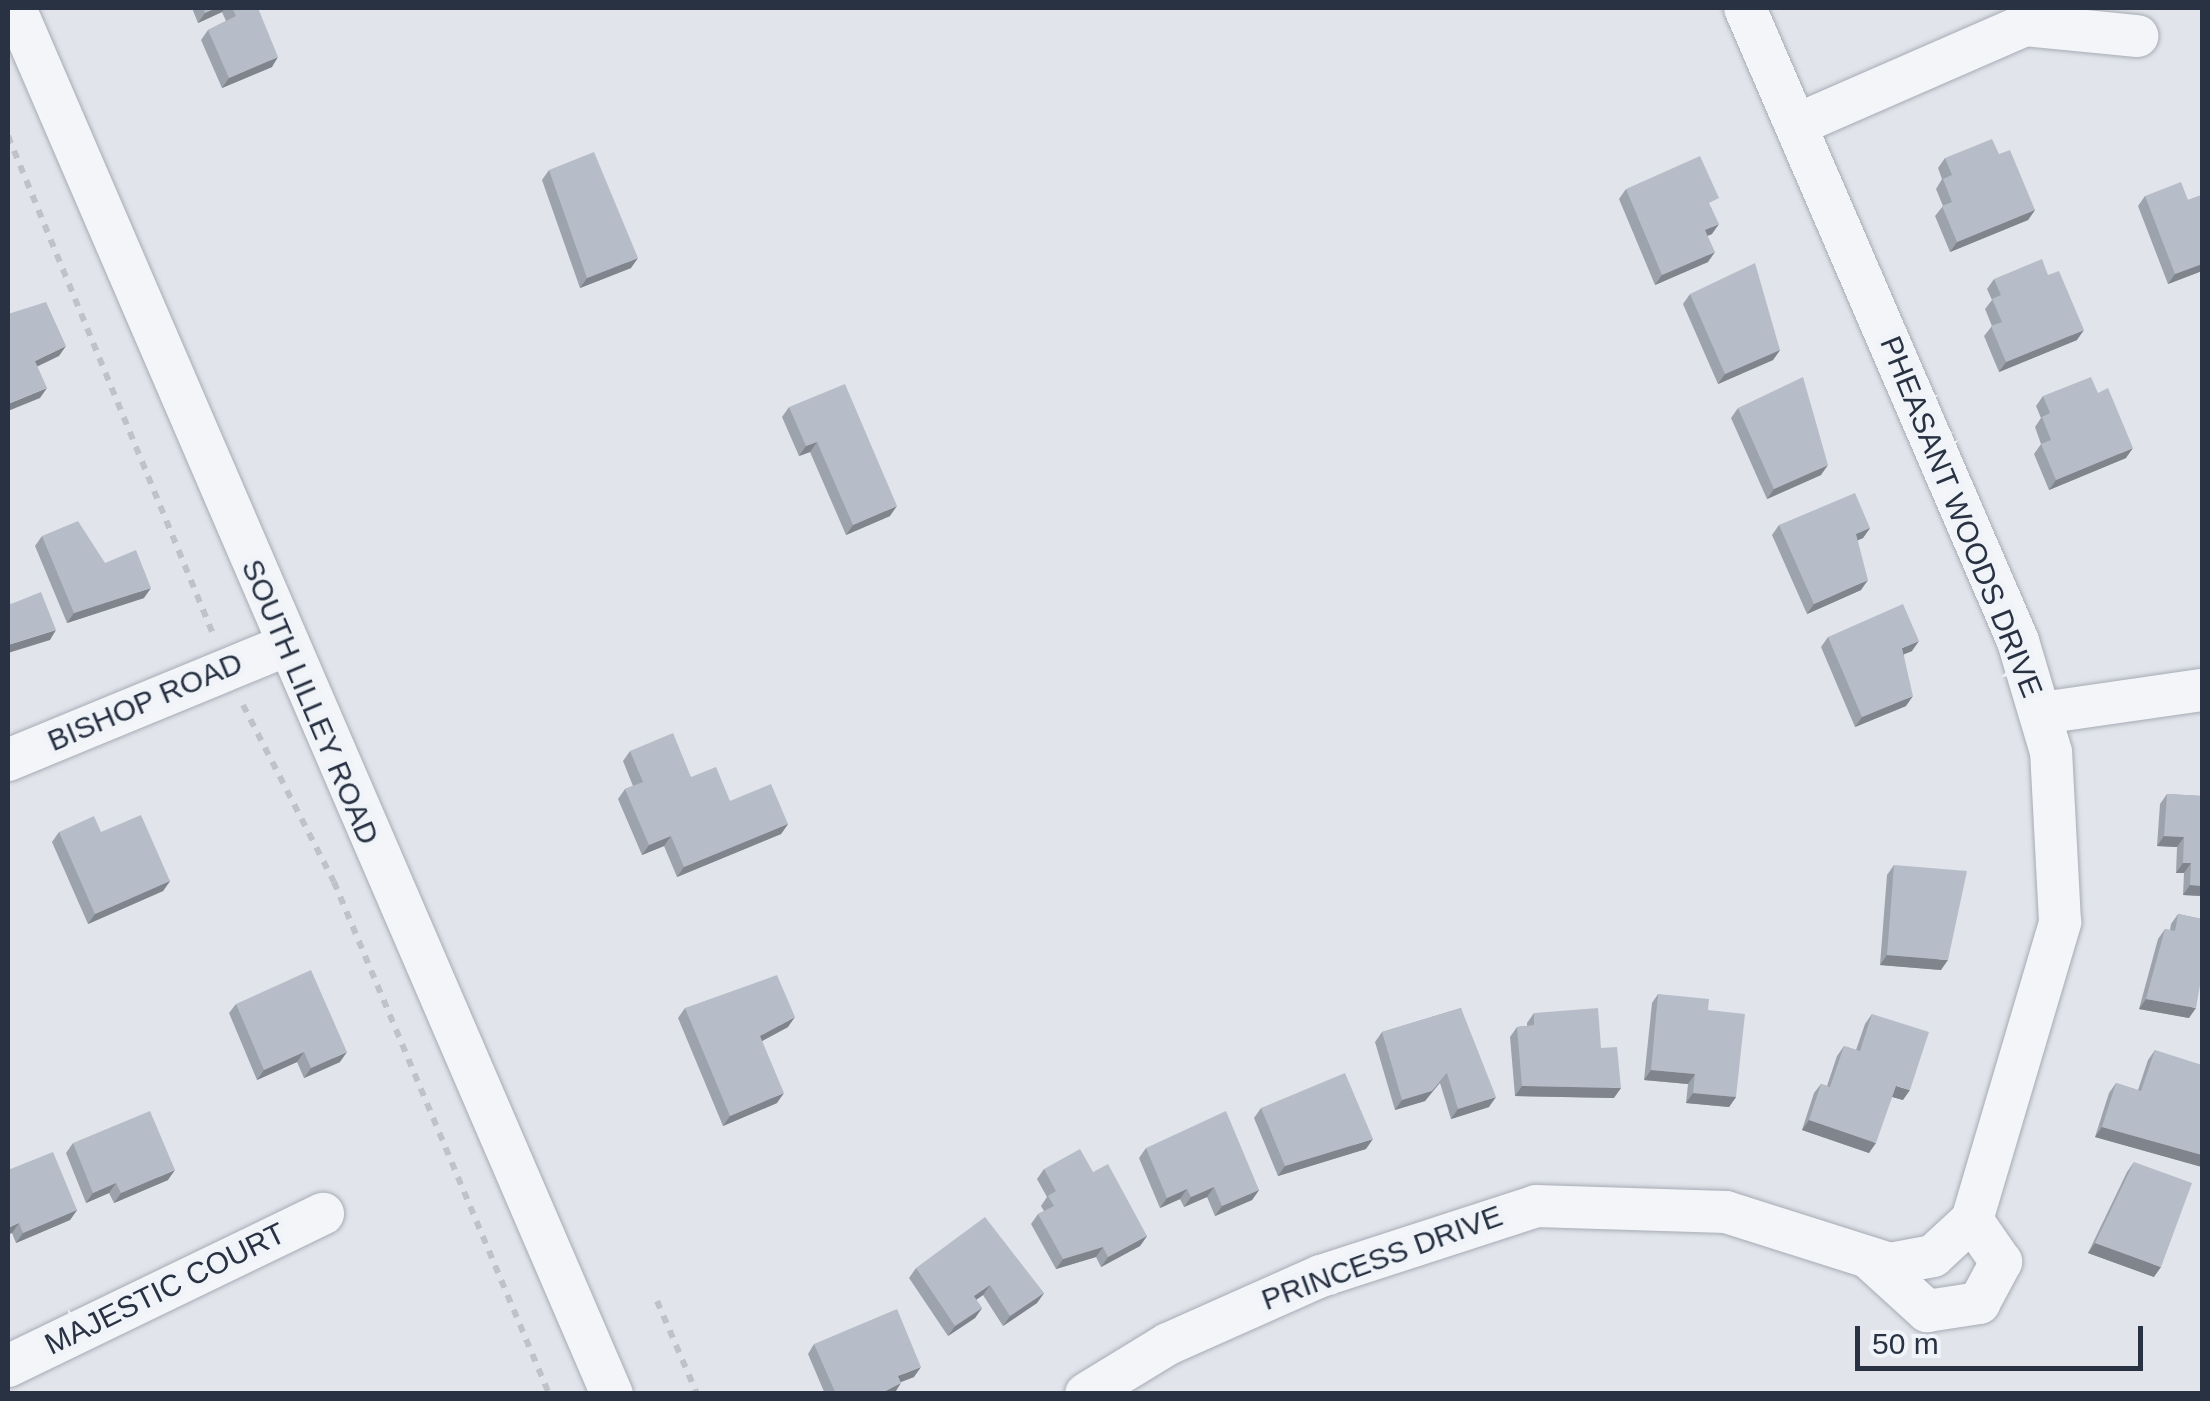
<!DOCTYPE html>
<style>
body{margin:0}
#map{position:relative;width:2210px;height:1401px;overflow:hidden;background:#e1e4ea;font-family:Arial,sans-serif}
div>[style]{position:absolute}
.path>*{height:6px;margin-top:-3px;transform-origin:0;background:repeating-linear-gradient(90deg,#bfc2c9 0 8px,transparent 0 16px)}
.roads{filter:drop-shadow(0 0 2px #a6abb5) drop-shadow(0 0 2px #a6abb5)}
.minor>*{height:42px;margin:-21px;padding:0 21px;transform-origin:21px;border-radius:21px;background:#f4f5f8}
.wall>*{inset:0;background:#9da3ac}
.shaded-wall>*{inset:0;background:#80848c}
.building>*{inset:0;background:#b7bdc8}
span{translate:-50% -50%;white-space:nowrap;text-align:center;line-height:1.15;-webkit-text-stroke:10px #f0f3f8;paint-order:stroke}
.street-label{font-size:30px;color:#283243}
.frame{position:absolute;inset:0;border:10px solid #283243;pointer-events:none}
.scale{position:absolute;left:1855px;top:1326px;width:288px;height:45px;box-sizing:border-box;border:5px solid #283243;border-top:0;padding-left:12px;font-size:30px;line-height:35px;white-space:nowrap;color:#283243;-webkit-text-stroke:8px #f0f3f8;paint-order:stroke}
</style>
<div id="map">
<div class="path">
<i style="left:8px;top:136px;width:539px;rotate:67.63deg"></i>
<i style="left:243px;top:705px;width:199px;rotate:62.8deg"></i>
<i style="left:334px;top:882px;width:555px;rotate:67.22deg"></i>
<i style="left:657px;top:1301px;width:101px;rotate:66.7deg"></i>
</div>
<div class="roads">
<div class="minor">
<i style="left:15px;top:8px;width:1509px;rotate:66.7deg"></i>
<i style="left:1796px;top:125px;width:250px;rotate:-23.6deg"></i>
<i style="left:2025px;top:25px;width:113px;rotate:5.6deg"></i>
<i style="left:2042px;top:713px;width:162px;rotate:-8.2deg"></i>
<i style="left:8px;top:760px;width:299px;rotate:-22.4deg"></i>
<i style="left:1871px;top:1260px;width:76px;rotate:42.3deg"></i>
<i style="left:1927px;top:1311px;width:53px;rotate:-8.7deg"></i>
<i style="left:1979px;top:1303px;width:47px;rotate:-61.8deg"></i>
<i style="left:2001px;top:1262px;width:51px;rotate:-124.6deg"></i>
<i style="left:8px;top:1366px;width:350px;rotate:-25.8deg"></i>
<i style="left:1086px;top:1394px;width:96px;rotate:-31.4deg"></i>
<i style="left:1168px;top:1344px;width:167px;rotate:-24deg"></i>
<i style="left:1321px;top:1276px;width:226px;rotate:-18deg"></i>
<i style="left:1536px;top:1206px;width:190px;rotate:1.8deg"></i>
<i style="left:1726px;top:1212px;width:172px;rotate:17.6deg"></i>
<i style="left:1890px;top:1264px;width:44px;rotate:-10.5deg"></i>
<i style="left:1933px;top:1256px;width:53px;rotate:-42.7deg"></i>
<i style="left:1972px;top:1220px;width:311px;rotate:-73.5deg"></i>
<i style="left:2060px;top:922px;width:170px;rotate:-93deg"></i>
<i style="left:2051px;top:752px;width:116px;rotate:-106.6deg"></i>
<i style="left:2018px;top:641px;width:689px;rotate:-113.33deg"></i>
</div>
</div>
<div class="wall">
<i style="clip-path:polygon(192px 8px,258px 8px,272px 67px,222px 88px,201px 40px,208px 30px,226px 21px,222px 12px,198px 23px)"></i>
<i style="clip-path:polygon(1945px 158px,2035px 210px,2028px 220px,1950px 252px,1935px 216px,1943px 206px,1936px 189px,1942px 179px,1938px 168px)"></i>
<i style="clip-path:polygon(549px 170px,631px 268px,580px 288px,542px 180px)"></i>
<i style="clip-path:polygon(1626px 189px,1712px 208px,1712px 234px,1708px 235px,1708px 262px,1655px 285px,1619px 199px)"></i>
<i style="clip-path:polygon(2202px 195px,2202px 271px,2168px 284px,2138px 206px,2145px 196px,2188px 200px)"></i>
<i style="clip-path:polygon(1994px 279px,2077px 340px,1999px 372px,1984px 336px,1992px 326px,1985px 309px,1992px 300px,1987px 289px)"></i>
<i style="clip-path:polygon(1690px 294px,1780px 350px,1773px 360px,1718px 384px,1683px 304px)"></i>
<i style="clip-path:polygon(2043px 396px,2126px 458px,2049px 490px,2034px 454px,2041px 444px,2035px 427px,2041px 418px,2036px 406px)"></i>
<i style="clip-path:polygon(789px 407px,890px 516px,846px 535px,810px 452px,799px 456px,782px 417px)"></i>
<i style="clip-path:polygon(1738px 408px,1821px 475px,1767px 499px,1731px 418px)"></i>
<i style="clip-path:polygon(1779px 525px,1870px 528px,1863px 538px,1858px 540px,1861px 590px,1807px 614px,1772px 535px)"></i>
<i style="clip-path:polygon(42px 536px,105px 563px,144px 598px,67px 623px,35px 546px)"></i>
<i style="clip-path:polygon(1828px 637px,1912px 651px,1904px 654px,1906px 706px,1855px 727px,1821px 647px)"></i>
<i style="clip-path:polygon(630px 751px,691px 777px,730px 801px,788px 824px,781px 834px,677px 877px,664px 846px,642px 855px,618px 799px,625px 789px,633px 786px,623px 761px)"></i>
<i style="clip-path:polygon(2167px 794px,2202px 796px,2202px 896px,2183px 895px,2184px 873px,2176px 873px,2177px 847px,2157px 846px,2160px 804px)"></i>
<i style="clip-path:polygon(59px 832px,101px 832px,170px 881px,163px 891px,88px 924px,52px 842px)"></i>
<i style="clip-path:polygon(1894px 865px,1941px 970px,1880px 965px,1887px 875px)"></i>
<i style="clip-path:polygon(2178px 914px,2202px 919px,2202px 985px,2200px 984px,2189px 1018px,2139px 1009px,2158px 939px,2165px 929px,2170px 930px,2171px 924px)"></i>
<i style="clip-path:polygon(1658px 994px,1708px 1010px,1736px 1097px,1729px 1107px,1686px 1103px,1688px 1084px,1644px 1080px,1652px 1003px)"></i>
<i style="clip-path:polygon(236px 1004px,340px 1062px,304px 1078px,297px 1062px,257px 1080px,229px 1013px)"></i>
<i style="clip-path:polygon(685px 1008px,788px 1027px,762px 1041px,777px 1103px,723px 1126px,678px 1018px)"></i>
<i style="clip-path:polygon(1461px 1008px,1489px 1107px,1451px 1119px,1440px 1083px,1425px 1101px,1395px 1110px,1375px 1042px,1382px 1032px)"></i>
<i style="clip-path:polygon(1534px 1013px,1601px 1048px,1614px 1098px,1515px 1096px,1510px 1037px,1517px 1027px,1527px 1026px,1527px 1023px)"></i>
<i style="clip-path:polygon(1872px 1014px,1903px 1100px,1892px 1097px,1869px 1153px,1802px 1130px,1814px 1093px,1821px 1084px,1827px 1086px,1837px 1056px,1844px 1046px,1856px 1050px,1865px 1024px)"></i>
<i style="clip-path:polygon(2155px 1050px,2200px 1115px,2202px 1116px,2202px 1167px,2095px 1137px,2109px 1093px,2116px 1083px,2138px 1090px,2148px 1060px)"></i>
<i style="clip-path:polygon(1261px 1108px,1366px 1149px,1278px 1176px,1254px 1118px)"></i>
<i style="clip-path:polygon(73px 1143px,168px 1180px,114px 1203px,109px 1193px,86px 1203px,66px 1153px)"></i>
<i style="clip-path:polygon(1146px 1148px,1259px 1190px,1252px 1200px,1215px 1216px,1207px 1197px,1184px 1207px,1180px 1199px,1160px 1208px,1139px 1158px)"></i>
<i style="clip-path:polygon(2134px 1162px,2154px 1277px,2088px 1253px,2127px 1172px)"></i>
<i style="clip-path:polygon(1044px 1169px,1093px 1172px,1147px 1236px,1140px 1246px,1101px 1267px,1096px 1257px,1056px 1269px,1031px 1224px,1038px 1214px,1044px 1211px,1041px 1206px,1047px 1197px,1037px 1179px)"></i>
<i style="clip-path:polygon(8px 1170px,77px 1210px,70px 1220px,16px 1243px,12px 1233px)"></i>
<i style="clip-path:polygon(916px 1268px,1044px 1293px,1037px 1303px,1003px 1326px,983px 1295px,976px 1300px,982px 1308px,975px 1318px,948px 1336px,909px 1278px)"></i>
<i style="clip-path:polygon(814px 1344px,914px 1377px,900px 1382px,894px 1394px,825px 1394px,808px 1354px)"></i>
</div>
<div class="shaded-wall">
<i style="clip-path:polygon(216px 8px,225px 8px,222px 12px,198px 23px,205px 13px)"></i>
<i style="clip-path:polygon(278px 57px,272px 67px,222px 88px,229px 78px)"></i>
<i style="clip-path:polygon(2035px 210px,2028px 220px,1950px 252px,1957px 242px)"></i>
<i style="clip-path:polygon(1719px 224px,1712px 234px,1698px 240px,1705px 230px)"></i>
<i style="clip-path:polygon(1715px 252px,1708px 262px,1655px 285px,1662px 275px)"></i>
<i style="clip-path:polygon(638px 258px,631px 268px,580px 288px,587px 278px)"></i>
<i style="clip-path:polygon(2202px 264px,2202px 271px,2168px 284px,2175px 274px)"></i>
<i style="clip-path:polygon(2084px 330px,2077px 340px,1999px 372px,2006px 362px)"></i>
<i style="clip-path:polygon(66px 346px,59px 356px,28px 371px,35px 361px)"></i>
<i style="clip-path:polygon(1780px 350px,1773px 360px,1718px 384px,1725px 374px)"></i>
<i style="clip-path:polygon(47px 388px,40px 398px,8px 411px,8px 404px)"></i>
<i style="clip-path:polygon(817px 442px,810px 452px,799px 456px,806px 446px)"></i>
<i style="clip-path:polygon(2133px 448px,2126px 458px,2049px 490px,2056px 480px)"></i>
<i style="clip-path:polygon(1828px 465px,1821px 475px,1767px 499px,1774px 489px)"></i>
<i style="clip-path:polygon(897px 506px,890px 516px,846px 535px,853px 525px)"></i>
<i style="clip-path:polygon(1870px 528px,1863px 538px,1849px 544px,1856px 534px)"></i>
<i style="clip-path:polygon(1868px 580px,1861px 590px,1807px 614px,1814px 604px)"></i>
<i style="clip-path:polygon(151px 588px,144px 598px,67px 623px,74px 613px)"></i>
<i style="clip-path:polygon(56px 630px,50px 640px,8px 653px,8px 645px)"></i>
<i style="clip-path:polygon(1919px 641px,1912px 651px,1895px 658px,1902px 648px)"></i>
<i style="clip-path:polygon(1913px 696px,1906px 706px,1855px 727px,1862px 717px)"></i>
<i style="clip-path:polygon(788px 824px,781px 834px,677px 877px,684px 867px)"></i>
<i style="clip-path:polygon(671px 836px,664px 846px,642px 855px,649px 845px)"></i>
<i style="clip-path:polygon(2164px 836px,2184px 837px,2177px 847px,2157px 846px)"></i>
<i style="clip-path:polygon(2183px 863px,2191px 863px,2184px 873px,2176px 873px)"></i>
<i style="clip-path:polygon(170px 881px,163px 891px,88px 924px,95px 914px)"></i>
<i style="clip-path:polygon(2190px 885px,2202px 886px,2202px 896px,2183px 895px)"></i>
<i style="clip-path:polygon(1887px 955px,1948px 960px,1941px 970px,1880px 965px)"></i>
<i style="clip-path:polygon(2146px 999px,2196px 1008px,2189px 1018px,2139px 1009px)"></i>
<i style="clip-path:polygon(795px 1017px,788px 1027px,753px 1046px,760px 1036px)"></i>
<i style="clip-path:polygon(304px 1052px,297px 1062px,257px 1080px,264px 1070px)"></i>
<i style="clip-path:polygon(347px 1052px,340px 1062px,304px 1078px,311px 1068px)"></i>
<i style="clip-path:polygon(1651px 1070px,1695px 1074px,1688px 1084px,1644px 1080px)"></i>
<i style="clip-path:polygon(1447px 1073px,1425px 1101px,1395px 1110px,1402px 1100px)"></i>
<i style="clip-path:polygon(1522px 1086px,1621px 1088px,1614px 1098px,1515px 1096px)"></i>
<i style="clip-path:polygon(1896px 1086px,1910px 1090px,1903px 1100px,1889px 1096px)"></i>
<i style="clip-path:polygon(784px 1093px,777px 1103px,723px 1126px,730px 1116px)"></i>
<i style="clip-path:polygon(1693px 1093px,1736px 1097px,1729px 1107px,1686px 1103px)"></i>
<i style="clip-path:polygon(1496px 1097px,1489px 1107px,1451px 1119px,1458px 1109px)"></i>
<i style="clip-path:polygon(1809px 1120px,1876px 1143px,1869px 1153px,1802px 1130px)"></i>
<i style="clip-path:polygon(2102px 1127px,2202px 1155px,2202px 1167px,2095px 1137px)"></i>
<i style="clip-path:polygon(1373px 1139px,1366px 1149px,1278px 1176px,1285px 1166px)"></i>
<i style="clip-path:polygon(175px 1170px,168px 1180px,114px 1203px,121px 1193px)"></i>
<i style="clip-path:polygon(116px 1183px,109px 1193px,86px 1203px,93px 1193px)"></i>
<i style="clip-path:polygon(1214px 1187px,1207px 1197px,1184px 1207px,1191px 1197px)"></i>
<i style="clip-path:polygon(1187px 1189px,1180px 1199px,1160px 1208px,1167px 1198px)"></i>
<i style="clip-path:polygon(1259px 1190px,1252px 1200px,1215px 1216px,1222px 1206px)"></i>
<i style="clip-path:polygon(77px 1210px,70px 1220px,16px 1243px,23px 1233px)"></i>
<i style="clip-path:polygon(19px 1223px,12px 1233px,8px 1235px,8px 1228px)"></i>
<i style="clip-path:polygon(1147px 1236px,1140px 1246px,1101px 1267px,1108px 1257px)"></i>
<i style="clip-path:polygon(2095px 1243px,2161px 1267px,2154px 1277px,2088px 1253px)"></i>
<i style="clip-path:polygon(1103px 1247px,1096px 1257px,1056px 1269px,1063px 1259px)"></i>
<i style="clip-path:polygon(990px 1285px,983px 1295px,967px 1306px,974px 1296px)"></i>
<i style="clip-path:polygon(1044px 1293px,1037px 1303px,1003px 1326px,1010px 1316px)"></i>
<i style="clip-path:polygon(982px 1308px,975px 1318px,948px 1336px,955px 1326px)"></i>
<i style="clip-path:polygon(921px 1367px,914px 1377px,891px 1386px,898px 1376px)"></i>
<i style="clip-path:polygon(901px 1383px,894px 1394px,880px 1394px)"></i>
</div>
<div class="building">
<i style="clip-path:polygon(203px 8px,216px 8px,205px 13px)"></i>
<i style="clip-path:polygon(232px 8px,258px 8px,278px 57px,229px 78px,208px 30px,236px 16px)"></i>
<i style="clip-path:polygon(1992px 139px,1999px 154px,2010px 150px,2035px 210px,1957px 242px,1942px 206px,1952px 202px,1943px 179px,1952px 175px,1945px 158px)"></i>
<i style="clip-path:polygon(594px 152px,638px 258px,587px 278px,549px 170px)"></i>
<i style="clip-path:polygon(1700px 156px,1719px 198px,1709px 203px,1719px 224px,1705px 230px,1715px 252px,1662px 275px,1626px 189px)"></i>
<i style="clip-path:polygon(2181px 182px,2188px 200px,2202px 195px,2202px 264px,2175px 274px,2145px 196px)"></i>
<i style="clip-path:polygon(2042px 259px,2048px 275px,2059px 271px,2084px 330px,2006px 362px,1991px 326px,2002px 322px,1992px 299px,2001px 295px,1994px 279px)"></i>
<i style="clip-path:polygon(1755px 263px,1780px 350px,1725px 374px,1690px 294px)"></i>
<i style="clip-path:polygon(46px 302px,66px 346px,35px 361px,47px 388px,8px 404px,8px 314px)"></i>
<i style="clip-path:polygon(1803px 377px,1828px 465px,1774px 489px,1738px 408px)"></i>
<i style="clip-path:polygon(2091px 377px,2098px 393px,2108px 388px,2133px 448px,2056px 480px,2041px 444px,2051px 440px,2042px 417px,2050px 413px,2043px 396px)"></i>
<i style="clip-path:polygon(845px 384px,897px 506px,853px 525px,817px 442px,806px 446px,789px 407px)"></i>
<i style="clip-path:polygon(1855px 493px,1870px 528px,1856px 534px,1868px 580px,1814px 604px,1779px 525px)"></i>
<i style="clip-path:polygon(78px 521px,105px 563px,136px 550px,151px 588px,74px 613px,42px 536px)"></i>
<i style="clip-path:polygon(41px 592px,56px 630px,8px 645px,8px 599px,11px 604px)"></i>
<i style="clip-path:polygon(1903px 604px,1919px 641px,1902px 648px,1913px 696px,1862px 717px,1828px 637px)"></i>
<i style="clip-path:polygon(673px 733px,691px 777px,716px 767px,730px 801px,771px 784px,788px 824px,684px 867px,671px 836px,649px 845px,625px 789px,643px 782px,630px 751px)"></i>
<i style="clip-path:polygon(2167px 794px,2202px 796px,2202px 886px,2190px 885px,2191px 863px,2183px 863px,2184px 837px,2164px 836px)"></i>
<i style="clip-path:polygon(141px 815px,170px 881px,95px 914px,59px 832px,94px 816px,101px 832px)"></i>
<i style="clip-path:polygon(1894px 865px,1967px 871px,1948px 960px,1887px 955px)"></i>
<i style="clip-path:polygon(2178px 914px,2202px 919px,2202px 974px,2196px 1008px,2146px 999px,2165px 929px,2175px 931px)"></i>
<i style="clip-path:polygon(311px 970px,347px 1052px,311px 1068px,304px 1052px,264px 1070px,236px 1004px)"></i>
<i style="clip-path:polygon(777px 975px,795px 1017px,760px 1036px,784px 1093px,730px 1116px,685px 1008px)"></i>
<i style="clip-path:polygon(1658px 994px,1709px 999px,1708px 1010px,1745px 1014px,1736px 1097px,1693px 1093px,1695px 1074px,1651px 1070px)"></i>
<i style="clip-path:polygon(1461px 1008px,1496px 1097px,1458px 1109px,1447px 1073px,1432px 1091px,1402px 1100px,1382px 1032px)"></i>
<i style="clip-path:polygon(1598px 1008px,1601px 1048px,1617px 1047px,1621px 1088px,1522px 1086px,1517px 1027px,1534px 1025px,1534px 1013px)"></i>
<i style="clip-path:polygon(1872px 1014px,1929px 1032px,1910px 1090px,1896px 1086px,1876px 1143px,1809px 1120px,1821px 1084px,1830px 1087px,1844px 1046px,1860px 1051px)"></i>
<i style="clip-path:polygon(2155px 1050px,2202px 1065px,2202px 1093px,2200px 1115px,2202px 1116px,2202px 1155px,2102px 1127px,2116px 1083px,2141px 1091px)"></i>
<i style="clip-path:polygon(1345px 1073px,1373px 1139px,1285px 1166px,1261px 1108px)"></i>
<i style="clip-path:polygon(150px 1111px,175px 1170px,121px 1193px,116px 1183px,93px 1193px,73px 1143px)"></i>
<i style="clip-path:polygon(1226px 1111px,1259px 1190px,1222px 1206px,1214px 1187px,1191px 1197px,1187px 1189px,1167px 1198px,1146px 1148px)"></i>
<i style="clip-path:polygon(1080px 1149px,1093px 1172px,1108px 1164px,1147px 1236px,1108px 1257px,1103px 1247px,1063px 1259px,1038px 1214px,1054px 1206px,1048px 1196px,1056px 1191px,1044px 1169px)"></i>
<i style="clip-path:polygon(53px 1152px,77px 1210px,23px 1233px,19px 1223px,8px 1228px,8px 1170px)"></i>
<i style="clip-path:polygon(2134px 1162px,2192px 1183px,2161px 1267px,2095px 1243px)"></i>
<i style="clip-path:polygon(985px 1217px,1044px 1293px,1010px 1316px,990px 1285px,974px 1296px,982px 1308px,955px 1326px,916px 1268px)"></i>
<i style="clip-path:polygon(897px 1309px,921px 1367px,898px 1376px,901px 1383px,880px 1394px,836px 1394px,814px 1344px)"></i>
</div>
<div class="street-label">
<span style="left:1961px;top:517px;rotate:68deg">PHEASANT WOODS DRIVE</span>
<span style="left:145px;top:702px;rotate:-23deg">BISHOP ROAD</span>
<span style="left:310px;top:702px;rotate:67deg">SOUTH LILLEY ROAD</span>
<span style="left:1382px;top:1258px;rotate:-20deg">PRINCESS DRIVE</span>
<span style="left:165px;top:1289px;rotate:-26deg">MAJESTIC COURT</span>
</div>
<div class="frame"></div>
<div class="scale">50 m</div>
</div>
